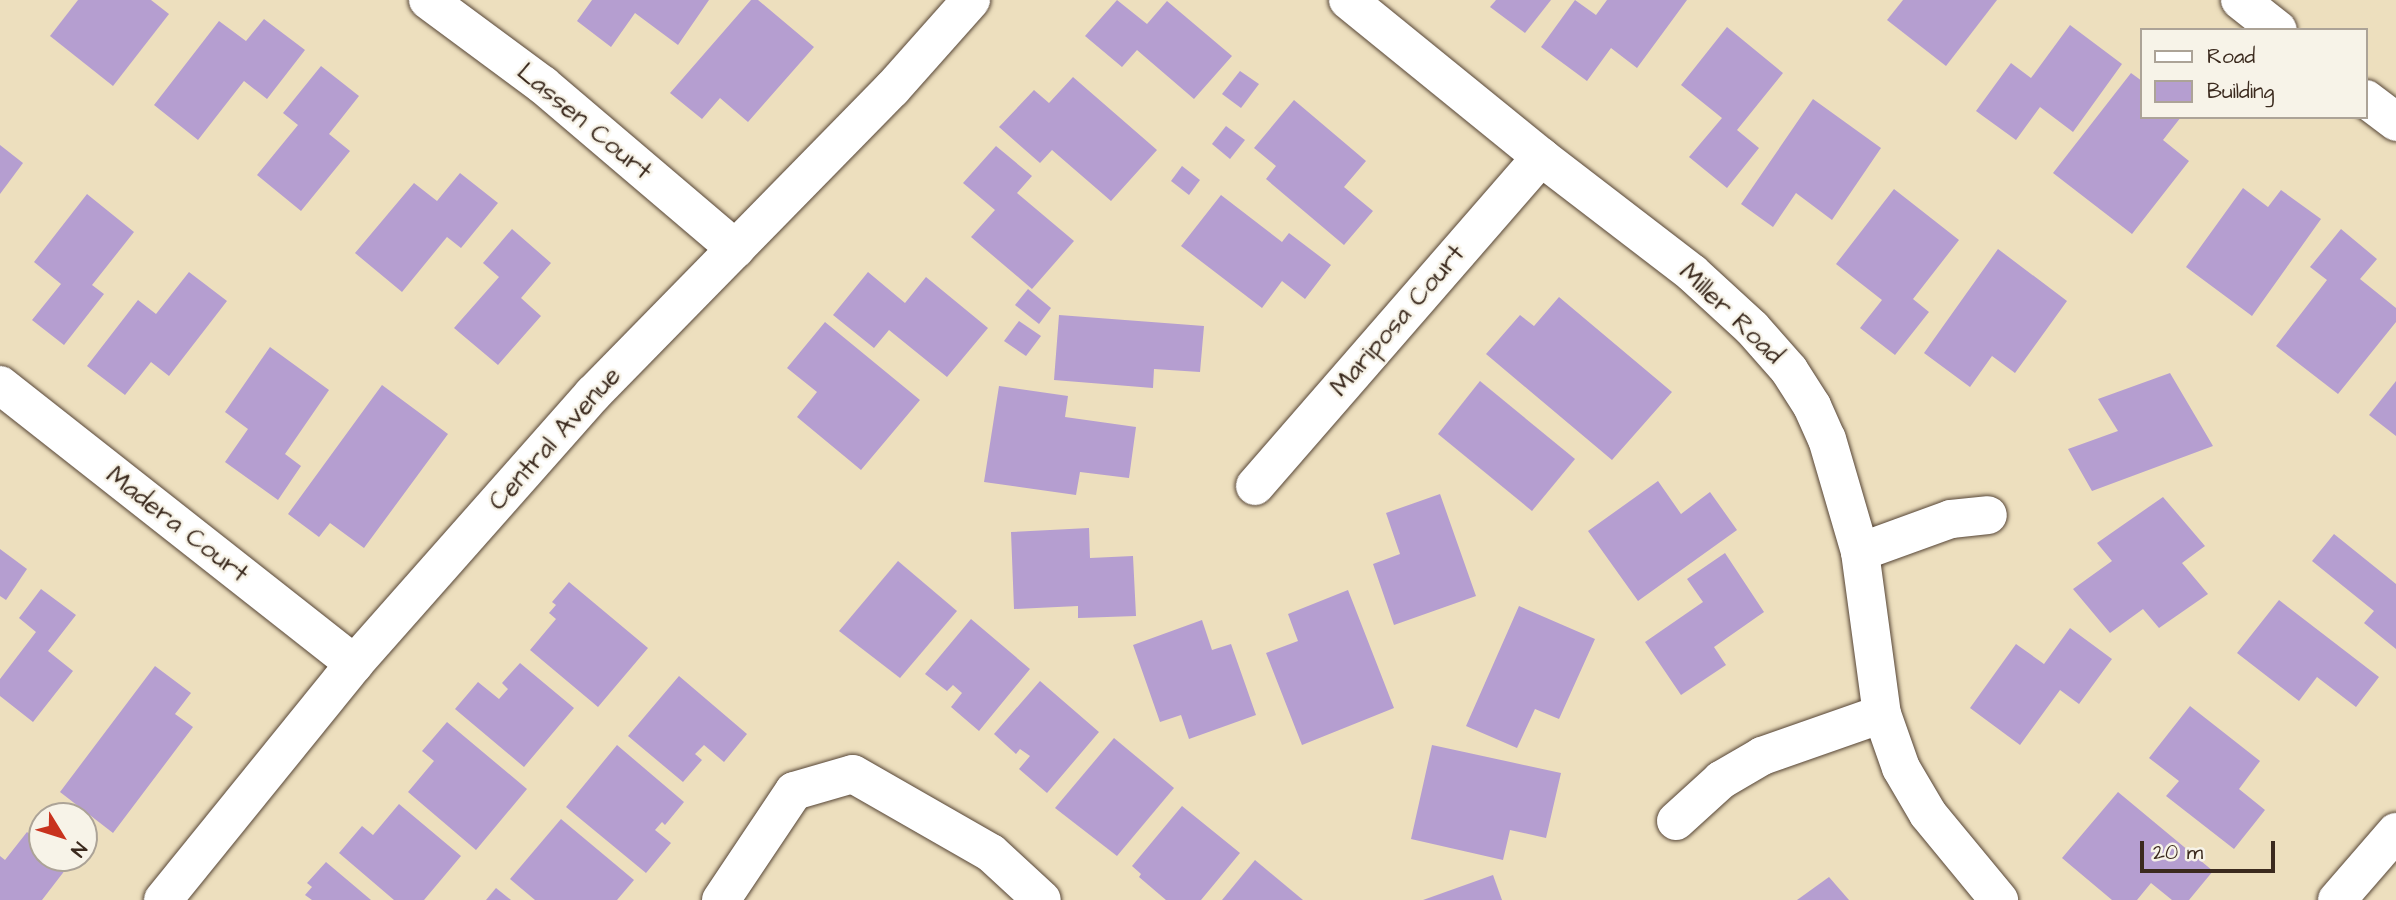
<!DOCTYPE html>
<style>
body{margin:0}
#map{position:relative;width:2396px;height:900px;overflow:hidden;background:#eddfbe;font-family:"Architects Daughter",sans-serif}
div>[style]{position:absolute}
.building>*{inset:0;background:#b59ed0}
.roads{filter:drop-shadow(0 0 2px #564536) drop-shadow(0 0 2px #564536)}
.minor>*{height:38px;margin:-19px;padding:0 19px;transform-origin:19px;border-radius:19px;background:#fff}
.tertiary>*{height:38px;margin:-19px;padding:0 19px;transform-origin:19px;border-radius:19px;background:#fff}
span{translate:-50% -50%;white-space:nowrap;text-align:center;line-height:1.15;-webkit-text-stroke:5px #f7f3e8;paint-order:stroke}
.street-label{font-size:26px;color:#3b2a1e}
.legend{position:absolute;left:2140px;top:28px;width:228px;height:91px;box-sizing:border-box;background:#f7f3e8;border:2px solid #aca397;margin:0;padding:9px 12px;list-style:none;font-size:21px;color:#3b2a1e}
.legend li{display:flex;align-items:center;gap:14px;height:35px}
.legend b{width:35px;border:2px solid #aca397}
.north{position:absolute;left:28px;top:802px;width:70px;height:70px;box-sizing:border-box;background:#f7f3e8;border:2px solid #aca397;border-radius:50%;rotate:128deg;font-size:19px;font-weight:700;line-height:28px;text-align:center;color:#3b2a1e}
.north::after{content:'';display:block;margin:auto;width:24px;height:32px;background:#c8321e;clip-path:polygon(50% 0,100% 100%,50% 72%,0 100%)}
.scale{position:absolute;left:2140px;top:841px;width:135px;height:32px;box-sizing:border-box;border:4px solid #3b2a1e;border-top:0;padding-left:9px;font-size:21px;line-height:24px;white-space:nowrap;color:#3b2a1e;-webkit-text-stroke:5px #f7f3e8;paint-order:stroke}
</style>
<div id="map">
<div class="building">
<i style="clip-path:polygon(78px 0,151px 0,169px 14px,113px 86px,50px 36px)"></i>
<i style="clip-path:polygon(592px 0,709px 0,678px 45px,635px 13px,611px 47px,577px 21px)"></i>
<i style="clip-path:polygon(751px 0,758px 0,814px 47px,748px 122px,720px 98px,702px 119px,670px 93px)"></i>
<i style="clip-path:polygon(1117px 0,1147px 24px,1167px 1px,1232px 56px,1194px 99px,1137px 50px,1122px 67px,1085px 36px)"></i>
<i style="clip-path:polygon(1496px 0,1551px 0,1525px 33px,1490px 7px)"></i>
<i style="clip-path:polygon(1575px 0,1596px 15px,1607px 0,1687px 0,1637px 68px,1611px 48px,1587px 81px,1541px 47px)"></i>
<i style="clip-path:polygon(1903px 0,1997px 0,1946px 66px,1887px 20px)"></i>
<i style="clip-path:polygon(264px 19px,305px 50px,267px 99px,244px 81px,198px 140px,154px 105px,219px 21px,246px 41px)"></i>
<i style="clip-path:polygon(2070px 25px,2122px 64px,2073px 132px,2040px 107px,2016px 140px,1976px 111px,2011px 63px,2031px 78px)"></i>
<i style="clip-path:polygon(1727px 27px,1783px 73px,1737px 130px,1759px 148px,1727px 188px,1689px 157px,1722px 118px,1681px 85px)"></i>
<i style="clip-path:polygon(321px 66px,359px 96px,329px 134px,350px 151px,301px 211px,257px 175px,298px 125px,283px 113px)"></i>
<i style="clip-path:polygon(1240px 71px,1259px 84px,1241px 108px,1222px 94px)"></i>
<i style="clip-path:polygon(2131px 73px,2142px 81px,2142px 117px,2181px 117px,2163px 140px,2189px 161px,2132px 234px,2053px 173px)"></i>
<i style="clip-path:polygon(1073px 77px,1157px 150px,1111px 201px,1052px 150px,1040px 163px,999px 127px,1034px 90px,1049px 103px)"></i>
<i style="clip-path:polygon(1813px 99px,1881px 148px,1832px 220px,1796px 193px,1773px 227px,1741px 204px)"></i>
<i style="clip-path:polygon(1294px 100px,1366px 161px,1344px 187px,1373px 211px,1344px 245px,1266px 179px,1276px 166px,1254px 148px)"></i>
<i style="clip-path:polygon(1226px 126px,1245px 140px,1230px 159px,1212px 144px)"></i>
<i style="clip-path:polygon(0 145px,23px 163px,0 194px)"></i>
<i style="clip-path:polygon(996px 146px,1032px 176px,1017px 193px,1074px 241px,1032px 289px,971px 237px,995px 210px,963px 183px)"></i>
<i style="clip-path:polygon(1182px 166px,1200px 180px,1189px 195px,1171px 181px)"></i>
<i style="clip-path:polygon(460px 173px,498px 203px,461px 248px,447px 237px,402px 292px,355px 253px,414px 183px,437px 201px)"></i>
<i style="clip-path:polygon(2243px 188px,2268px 207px,2281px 190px,2321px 219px,2252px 316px,2186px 267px)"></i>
<i style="clip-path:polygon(1894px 189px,1959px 240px,1913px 299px,1929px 312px,1895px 355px,1860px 328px,1882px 300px,1836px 264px)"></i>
<i style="clip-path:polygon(87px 194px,134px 232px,92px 285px,104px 294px,64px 345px,32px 320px,61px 284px,34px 262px)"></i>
<i style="clip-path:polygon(1221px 195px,1282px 242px,1289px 233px,1331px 265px,1305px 299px,1282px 281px,1262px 308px,1181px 246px)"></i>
<i style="clip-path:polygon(512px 229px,551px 263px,521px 298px,541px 316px,498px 365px,454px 328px,499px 277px,483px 263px)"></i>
<i style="clip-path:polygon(2341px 229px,2377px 259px,2360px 279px,2396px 308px,2396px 322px,2338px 394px,2276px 346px,2327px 280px,2310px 267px)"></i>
<i style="clip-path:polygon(1998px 249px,2067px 301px,2015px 373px,1992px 356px,1970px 387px,1924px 353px)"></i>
<i style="clip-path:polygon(189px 272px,227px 301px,169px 376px,151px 362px,125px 395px,87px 366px,138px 300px,156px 314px)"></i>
<i style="clip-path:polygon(868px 272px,905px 303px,926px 277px,988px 328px,947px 377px,889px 330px,874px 348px,833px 315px)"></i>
<i style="clip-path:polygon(1028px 289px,1051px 308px,1039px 324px,1015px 305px)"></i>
<i style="clip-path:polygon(1559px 297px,1672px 392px,1612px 460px,1486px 354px,1520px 315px,1534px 326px)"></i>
<i style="clip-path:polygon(1059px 315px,1204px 326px,1200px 372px,1154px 369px,1153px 388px,1054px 380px)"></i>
<i style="clip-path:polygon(1019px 321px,1041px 336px,1026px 356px,1004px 341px)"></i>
<i style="clip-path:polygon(825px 322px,920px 400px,861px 470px,797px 417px,817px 392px,787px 368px)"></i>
<i style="clip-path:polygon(270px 347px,329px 390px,285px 454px,301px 466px,278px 500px,225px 462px,248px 429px,225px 412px)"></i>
<i style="clip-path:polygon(2170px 373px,2213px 446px,2092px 491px,2068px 449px,2118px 431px,2098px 399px)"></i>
<i style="clip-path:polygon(1480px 381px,1575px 459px,1532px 511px,1438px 434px)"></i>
<i style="clip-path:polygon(2396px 381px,2396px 436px,2369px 415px)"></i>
<i style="clip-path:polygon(382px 385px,448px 434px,364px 548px,330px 523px,319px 537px,288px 514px)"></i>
<i style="clip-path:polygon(999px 386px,1068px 396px,1065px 417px,1136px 427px,1129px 478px,1080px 472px,1076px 495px,984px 482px)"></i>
<i style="clip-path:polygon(1658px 481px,1681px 514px,1710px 492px,1737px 530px,1638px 601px,1588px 531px)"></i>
<i style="clip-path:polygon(1440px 494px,1476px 596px,1394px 625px,1373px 564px,1400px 554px,1386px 513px)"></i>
<i style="clip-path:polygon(2163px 497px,2205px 546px,2182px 563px,2208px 594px,2159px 628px,2143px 609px,2110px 633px,2073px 589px,2112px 561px,2097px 543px)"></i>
<i style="clip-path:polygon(1089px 528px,1090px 558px,1133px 556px,1136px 616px,1078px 618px,1078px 606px,1014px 609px,1011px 532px)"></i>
<i style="clip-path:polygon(2334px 534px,2396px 584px,2396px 649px,2364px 623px,2374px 611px,2312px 561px)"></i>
<i style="clip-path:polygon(0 549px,27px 569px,6px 600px,0 596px)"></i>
<i style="clip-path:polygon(1725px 553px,1764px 612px,1714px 647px,1726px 665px,1681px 695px,1645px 642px,1703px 602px,1687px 579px)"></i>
<i style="clip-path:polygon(898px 561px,957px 611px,900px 678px,839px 631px)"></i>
<i style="clip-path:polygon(569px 582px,648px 648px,598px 707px,530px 650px,556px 619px,549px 613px,556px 605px,552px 602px)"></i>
<i style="clip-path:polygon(41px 589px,76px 615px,48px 651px,73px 671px,33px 722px,0 696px,0 679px,36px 632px,19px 618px)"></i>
<i style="clip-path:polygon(1348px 590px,1394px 708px,1302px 745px,1266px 653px,1298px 641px,1288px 614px)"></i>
<i style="clip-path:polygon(2279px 600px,2379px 677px,2356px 707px,2317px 677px,2299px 701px,2237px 653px)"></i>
<i style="clip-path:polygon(1519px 606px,1595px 639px,1559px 719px,1535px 709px,1517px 748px,1466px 726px)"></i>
<i style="clip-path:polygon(971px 619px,1030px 669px,979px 731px,951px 707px,962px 693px,953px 685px,947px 691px,925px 674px)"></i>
<i style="clip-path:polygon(1202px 620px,1212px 650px,1231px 644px,1256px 715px,1189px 739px,1181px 715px,1160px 722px,1133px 645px)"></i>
<i style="clip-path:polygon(2070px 628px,2112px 659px,2079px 704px,2060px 690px,2020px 745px,1970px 708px,2016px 644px,2044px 664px)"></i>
<i style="clip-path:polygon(520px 663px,574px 708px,524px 767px,455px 709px,478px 682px,499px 699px,508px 689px,502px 683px)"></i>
<i style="clip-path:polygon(155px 666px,191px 693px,175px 714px,193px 727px,113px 833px,60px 792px)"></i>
<i style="clip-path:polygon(679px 676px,747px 734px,724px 762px,704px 745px,695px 754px,702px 760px,683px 782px,628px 736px)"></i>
<i style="clip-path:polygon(1040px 681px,1099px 732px,1047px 793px,1019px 769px,1030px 756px,1020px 749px,1016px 754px,994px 734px)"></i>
<i style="clip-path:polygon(2190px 706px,2260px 761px,2239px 789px,2265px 810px,2234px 849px,2166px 796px,2179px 781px,2149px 758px)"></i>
<i style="clip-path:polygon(447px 722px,527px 789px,476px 850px,408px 792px,434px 761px,422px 751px)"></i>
<i style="clip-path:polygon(1114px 738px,1174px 788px,1117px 856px,1055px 808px)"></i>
<i style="clip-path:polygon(617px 745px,684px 802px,665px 825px,662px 822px,655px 830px,671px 843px,646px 873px,566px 807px)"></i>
<i style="clip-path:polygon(1432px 745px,1561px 773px,1546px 838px,1510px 830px,1503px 860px,1411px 839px)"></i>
<i style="clip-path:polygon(2118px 792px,2213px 871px,2189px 900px,2172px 900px,2151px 883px,2137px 900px,2112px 900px,2062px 858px)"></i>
<i style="clip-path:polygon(399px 804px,461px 856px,424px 900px,394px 900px,339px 853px,362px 826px,373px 835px)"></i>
<i style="clip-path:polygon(1182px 806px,1240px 853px,1201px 900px,1166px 900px,1139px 877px,1141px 874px,1132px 866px)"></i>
<i style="clip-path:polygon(561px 819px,634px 880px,617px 900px,535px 900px,510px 879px)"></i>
<i style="clip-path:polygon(27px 832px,42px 844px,42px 858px,60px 858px,69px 865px,42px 900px,0 900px,0 856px,5px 860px)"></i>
<i style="clip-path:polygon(1255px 860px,1303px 900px,1222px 900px)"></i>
<i style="clip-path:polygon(326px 862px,371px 900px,312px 900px,305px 895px,312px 887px,307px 883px)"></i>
<i style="clip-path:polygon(1493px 875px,1502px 900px,1423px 900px)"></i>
<i style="clip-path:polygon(1829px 877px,1849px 900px,1797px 900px)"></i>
<i style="clip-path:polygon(496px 888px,511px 900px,486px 900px)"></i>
</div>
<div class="roads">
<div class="minor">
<i style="left:428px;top:0;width:143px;rotate:36.5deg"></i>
<i style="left:543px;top:85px;width:253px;rotate:40.4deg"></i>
<i style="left:1348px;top:0;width:249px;rotate:39.1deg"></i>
<i style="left:1541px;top:157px;width:190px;rotate:37.5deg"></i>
<i style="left:1692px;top:273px;width:81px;rotate:42.5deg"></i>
<i style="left:1752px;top:328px;width:56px;rotate:48.6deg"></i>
<i style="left:1789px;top:370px;width:43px;rotate:57.4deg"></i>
<i style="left:1812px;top:406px;width:36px;rotate:66deg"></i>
<i style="left:1827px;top:439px;width:118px;rotate:73.7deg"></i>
<i style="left:1860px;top:552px;width:163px;rotate:82.3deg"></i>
<i style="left:1882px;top:714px;width:57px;rotate:70.6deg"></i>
<i style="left:1901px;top:768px;width:53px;rotate:59.6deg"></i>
<i style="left:1928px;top:814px;width:112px;rotate:50.5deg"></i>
<i style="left:2240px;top:0;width:48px;rotate:38.3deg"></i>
<i style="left:2366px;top:99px;width:38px;rotate:37deg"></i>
<i style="left:0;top:385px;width:451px;rotate:38.2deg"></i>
<i style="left:1255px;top:486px;width:436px;rotate:-49deg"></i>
<i style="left:1860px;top:552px;width:97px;rotate:-19.9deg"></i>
<i style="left:1951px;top:519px;width:37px;rotate:-6deg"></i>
<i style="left:1676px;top:821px;width:61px;rotate:-42.3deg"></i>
<i style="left:1721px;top:780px;width:48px;rotate:-30.3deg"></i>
<i style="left:1762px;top:756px;width:127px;rotate:-19.3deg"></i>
<i style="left:721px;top:900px;width:131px;rotate:-56.2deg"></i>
<i style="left:794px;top:791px;width:61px;rotate:-16.1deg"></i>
<i style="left:853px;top:774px;width:159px;rotate:29.8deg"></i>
<i style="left:991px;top:853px;width:69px;rotate:42.7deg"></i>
</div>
<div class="tertiary">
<i style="left:163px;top:900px;width:304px;rotate:-51deg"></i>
<i style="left:354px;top:664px;width:361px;rotate:-48.5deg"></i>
<i style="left:593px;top:394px;width:427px;rotate:-45.6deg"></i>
<i style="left:892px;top:89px;width:119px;rotate:-48.4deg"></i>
<i style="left:2337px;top:900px;width:90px;rotate:-49.1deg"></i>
</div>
</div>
<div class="street-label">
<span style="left:584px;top:122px;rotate:40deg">Lassen Court</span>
<span style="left:1731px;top:314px;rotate:44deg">Miller Road</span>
<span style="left:1398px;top:321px;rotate:-49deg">Mariposa Court</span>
<span style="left:555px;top:439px;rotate:-48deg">Central Avenue</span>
<span style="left:177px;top:525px;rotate:38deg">Madera Court</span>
</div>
<ul class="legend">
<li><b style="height:9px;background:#fff"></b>Road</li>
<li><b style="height:19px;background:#b59ed0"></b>Building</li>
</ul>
<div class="north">N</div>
<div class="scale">20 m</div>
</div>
